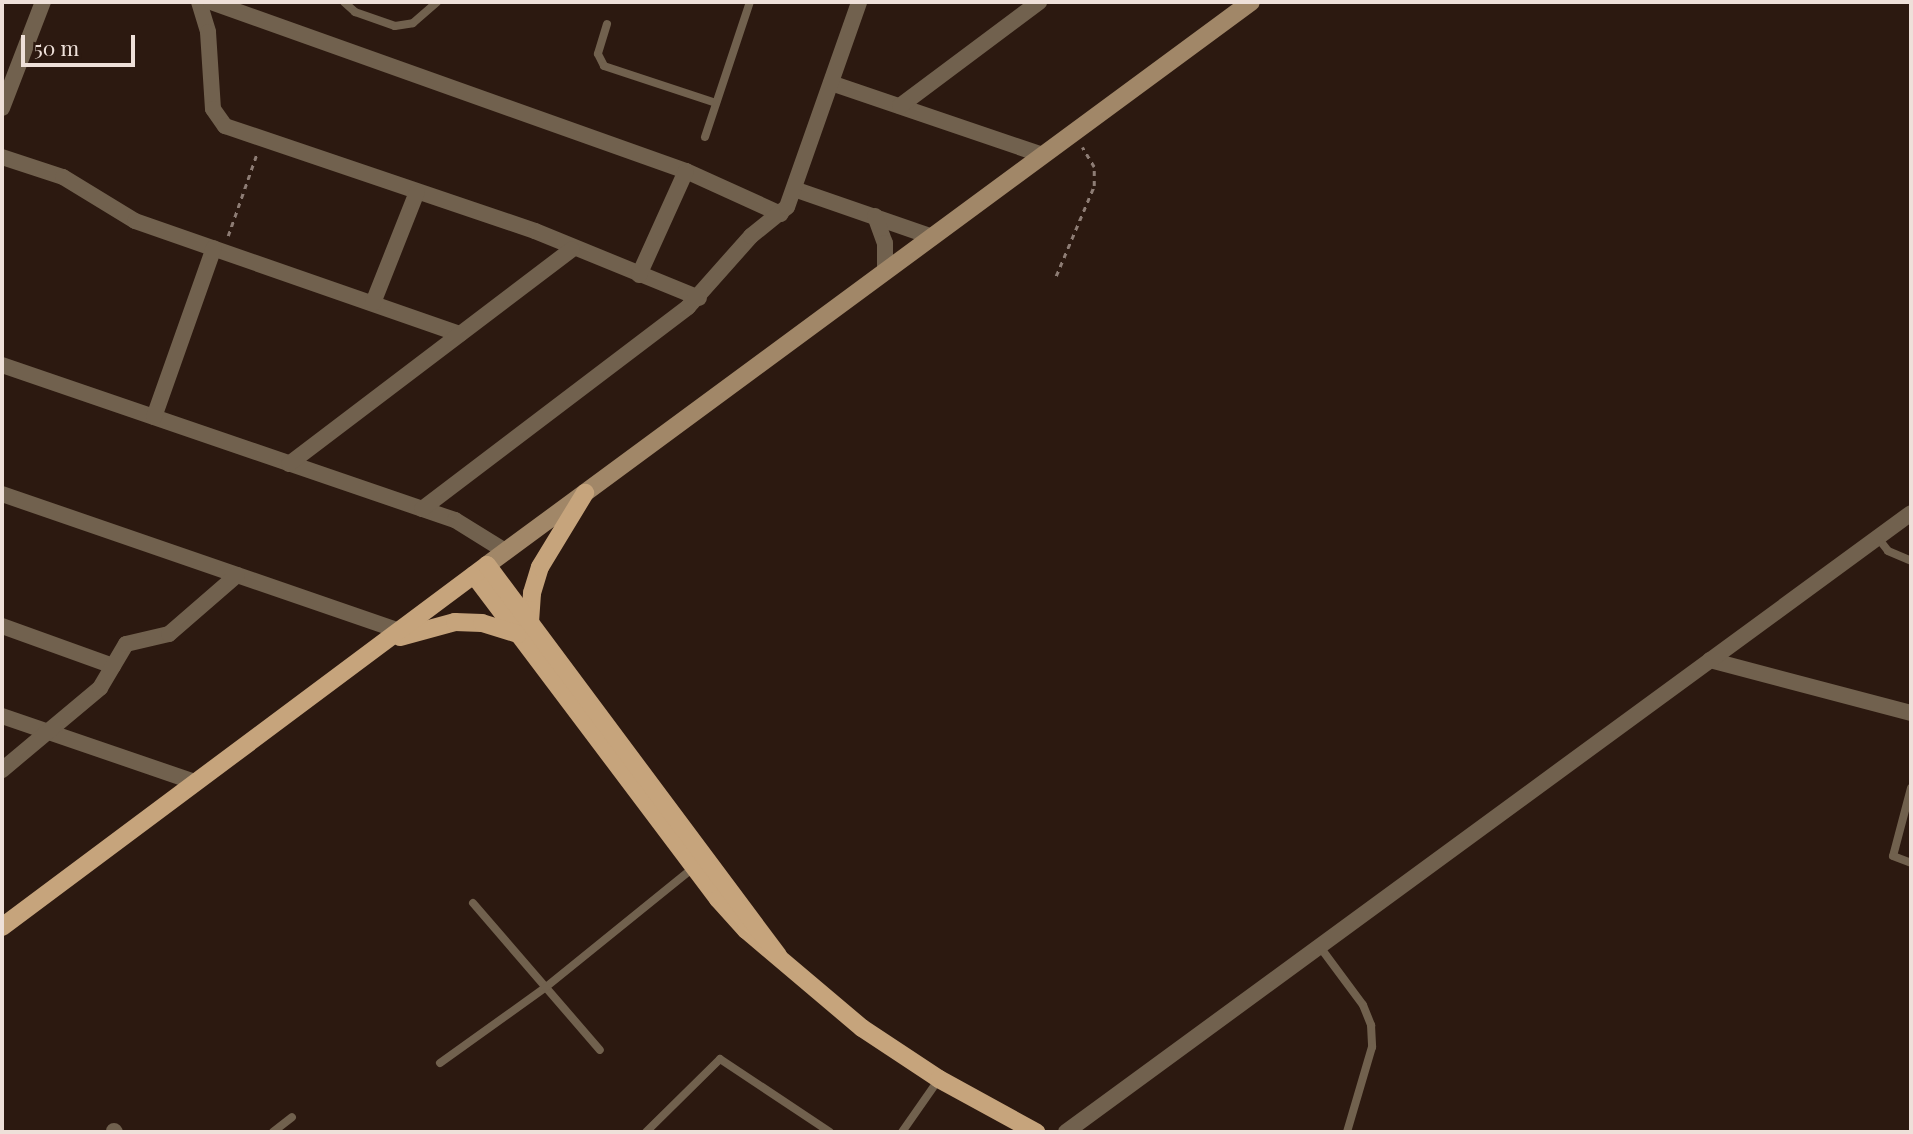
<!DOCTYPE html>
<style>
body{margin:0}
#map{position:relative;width:1913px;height:1134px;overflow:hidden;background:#2c1910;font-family:"Playfair Display",serif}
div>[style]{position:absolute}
.path>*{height:2.5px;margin-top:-1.25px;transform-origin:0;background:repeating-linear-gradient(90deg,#8d7c74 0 5px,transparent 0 10px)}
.service>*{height:8px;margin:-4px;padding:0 4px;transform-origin:4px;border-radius:4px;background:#71614e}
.minor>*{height:16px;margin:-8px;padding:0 8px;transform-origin:8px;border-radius:8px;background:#71614e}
.secondary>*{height:18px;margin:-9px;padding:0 9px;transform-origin:9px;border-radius:9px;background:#a18768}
.primary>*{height:18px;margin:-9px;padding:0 9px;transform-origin:9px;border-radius:9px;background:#c6a47c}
span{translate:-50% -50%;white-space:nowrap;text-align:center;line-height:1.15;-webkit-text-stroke:6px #2c1910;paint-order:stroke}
.frame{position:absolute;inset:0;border:4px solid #eee0d9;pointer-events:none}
.scale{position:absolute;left:21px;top:35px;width:114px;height:32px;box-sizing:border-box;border:4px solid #eee0d9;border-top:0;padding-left:9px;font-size:21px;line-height:24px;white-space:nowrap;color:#eee0d9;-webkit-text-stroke:5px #2c1910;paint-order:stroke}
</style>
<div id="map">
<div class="path">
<i style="left:228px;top:236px;width:88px;rotate:-70.7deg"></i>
<i style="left:1056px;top:276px;width:98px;rotate:-67.1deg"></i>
<i style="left:1094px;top:186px;width:19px;rotate:-90deg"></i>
<i style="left:1094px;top:167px;width:23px;rotate:-121deg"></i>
</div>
<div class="service">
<i style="left:344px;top:2px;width:15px;rotate:42deg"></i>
<i style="left:355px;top:12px;width:42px;rotate:19.3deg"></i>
<i style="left:395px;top:26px;width:18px;rotate:-9deg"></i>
<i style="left:413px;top:23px;width:32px;rotate:-41deg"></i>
<i style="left:607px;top:24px;width:31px;rotate:107deg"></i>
<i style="left:598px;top:54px;width:13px;rotate:63deg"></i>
<i style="left:604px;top:66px;width:118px;rotate:18.3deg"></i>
<i style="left:705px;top:137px;width:142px;rotate:-71.6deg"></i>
<i style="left:1878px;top:538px;width:16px;rotate:52deg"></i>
<i style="left:1888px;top:551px;width:25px;rotate:23deg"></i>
<i style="left:1911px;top:788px;width:70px;rotate:104.8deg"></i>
<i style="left:1893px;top:856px;width:19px;rotate:21deg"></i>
<i style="left:473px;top:903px;width:194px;rotate:49.2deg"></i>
<i style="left:1320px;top:947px;width:72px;rotate:53.4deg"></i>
<i style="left:1363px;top:1005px;width:22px;rotate:68deg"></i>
<i style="left:1371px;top:1025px;width:22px;rotate:87deg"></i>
<i style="left:1372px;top:1047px;width:89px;rotate:106.4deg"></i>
<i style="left:440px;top:1063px;width:130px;rotate:-35.6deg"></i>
<i style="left:546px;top:987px;width:191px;rotate:-39deg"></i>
<i style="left:273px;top:1132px;width:24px;rotate:-38deg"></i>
<i style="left:646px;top:1132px;width:104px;rotate:-44.6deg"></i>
<i style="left:720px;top:1059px;width:132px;rotate:33.6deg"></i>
<i style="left:902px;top:1132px;width:65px;rotate:-55.1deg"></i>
</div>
<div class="minor">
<i style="left:199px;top:2px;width:31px;rotate:73deg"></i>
<i style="left:208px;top:32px;width:77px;rotate:86.3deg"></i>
<i style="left:213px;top:109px;width:21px;rotate:55deg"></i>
<i style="left:225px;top:126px;width:327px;rotate:18.7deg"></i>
<i style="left:535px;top:231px;width:177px;rotate:22.2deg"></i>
<i style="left:211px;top:2px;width:504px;rotate:19.59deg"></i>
<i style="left:686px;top:171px;width:104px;rotate:24.4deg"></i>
<i style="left:831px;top:83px;width:224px;rotate:18.8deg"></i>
<i style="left:900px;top:106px;width:174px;rotate:-36.8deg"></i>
<i style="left:2px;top:108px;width:114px;rotate:-68.9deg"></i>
<i style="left:2px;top:157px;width:64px;rotate:18.2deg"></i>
<i style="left:63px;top:177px;width:84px;rotate:31.4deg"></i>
<i style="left:135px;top:221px;width:344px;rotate:19.2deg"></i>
<i style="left:794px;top:189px;width:147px;rotate:19.1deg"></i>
<i style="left:875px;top:216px;width:29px;rotate:70deg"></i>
<i style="left:885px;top:243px;width:29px;rotate:90deg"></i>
<i style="left:639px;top:275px;width:114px;rotate:-65.7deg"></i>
<i style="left:373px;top:303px;width:119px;rotate:-68.4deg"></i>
<i style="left:2px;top:365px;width:479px;rotate:18.9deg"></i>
<i style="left:455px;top:520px;width:59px;rotate:31.8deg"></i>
<i style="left:154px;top:417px;width:179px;rotate:-70.5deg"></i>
<i style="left:289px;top:464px;width:355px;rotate:-37.2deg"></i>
<i style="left:2px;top:494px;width:420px;rotate:19deg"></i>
<i style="left:422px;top:509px;width:334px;rotate:-37.2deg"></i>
<i style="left:688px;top:307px;width:95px;rotate:-48.4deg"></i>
<i style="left:751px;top:236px;width:46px;rotate:-38.9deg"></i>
<i style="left:787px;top:207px;width:217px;rotate:-70.6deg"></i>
<i style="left:2px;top:626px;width:118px;rotate:19.8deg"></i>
<i style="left:1710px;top:660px;width:208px;rotate:14.8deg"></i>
<i style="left:2px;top:716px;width:204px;rotate:18.9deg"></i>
<i style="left:2px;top:770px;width:128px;rotate:-39.9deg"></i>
<i style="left:100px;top:688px;width:51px;rotate:-59.4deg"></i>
<i style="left:126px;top:644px;width:44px;rotate:-13.1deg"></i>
<i style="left:169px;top:634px;width:90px;rotate:-40.9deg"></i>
<i style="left:114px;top:1131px;width:1px;rotate:45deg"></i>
<i style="left:1066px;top:1132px;width:1047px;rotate:-36.22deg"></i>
</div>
<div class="secondary">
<i style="left:487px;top:565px;width:949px;rotate:-36.39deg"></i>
</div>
<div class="primary">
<i style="left:474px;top:575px;width:406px;rotate:53deg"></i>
<i style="left:718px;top:899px;width:42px;rotate:47.9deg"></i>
<i style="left:746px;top:930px;width:152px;rotate:40.2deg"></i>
<i style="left:862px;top:1028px;width:92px;rotate:33.5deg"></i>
<i style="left:939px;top:1079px;width:111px;rotate:28.7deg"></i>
<i style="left:530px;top:622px;width:29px;rotate:-86deg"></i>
<i style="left:532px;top:593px;width:27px;rotate:-73deg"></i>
<i style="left:540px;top:567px;width:87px;rotate:-58.7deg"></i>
<i style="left:400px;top:637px;width:57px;rotate:-15.3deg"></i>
<i style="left:455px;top:622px;width:27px;rotate:2deg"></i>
<i style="left:482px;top:623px;width:38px;rotate:17deg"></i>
<i style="left:2px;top:927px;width:605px;rotate:-36.74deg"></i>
<i style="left:487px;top:565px;width:487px;rotate:53.3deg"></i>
</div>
<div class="frame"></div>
<div class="scale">50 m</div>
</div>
